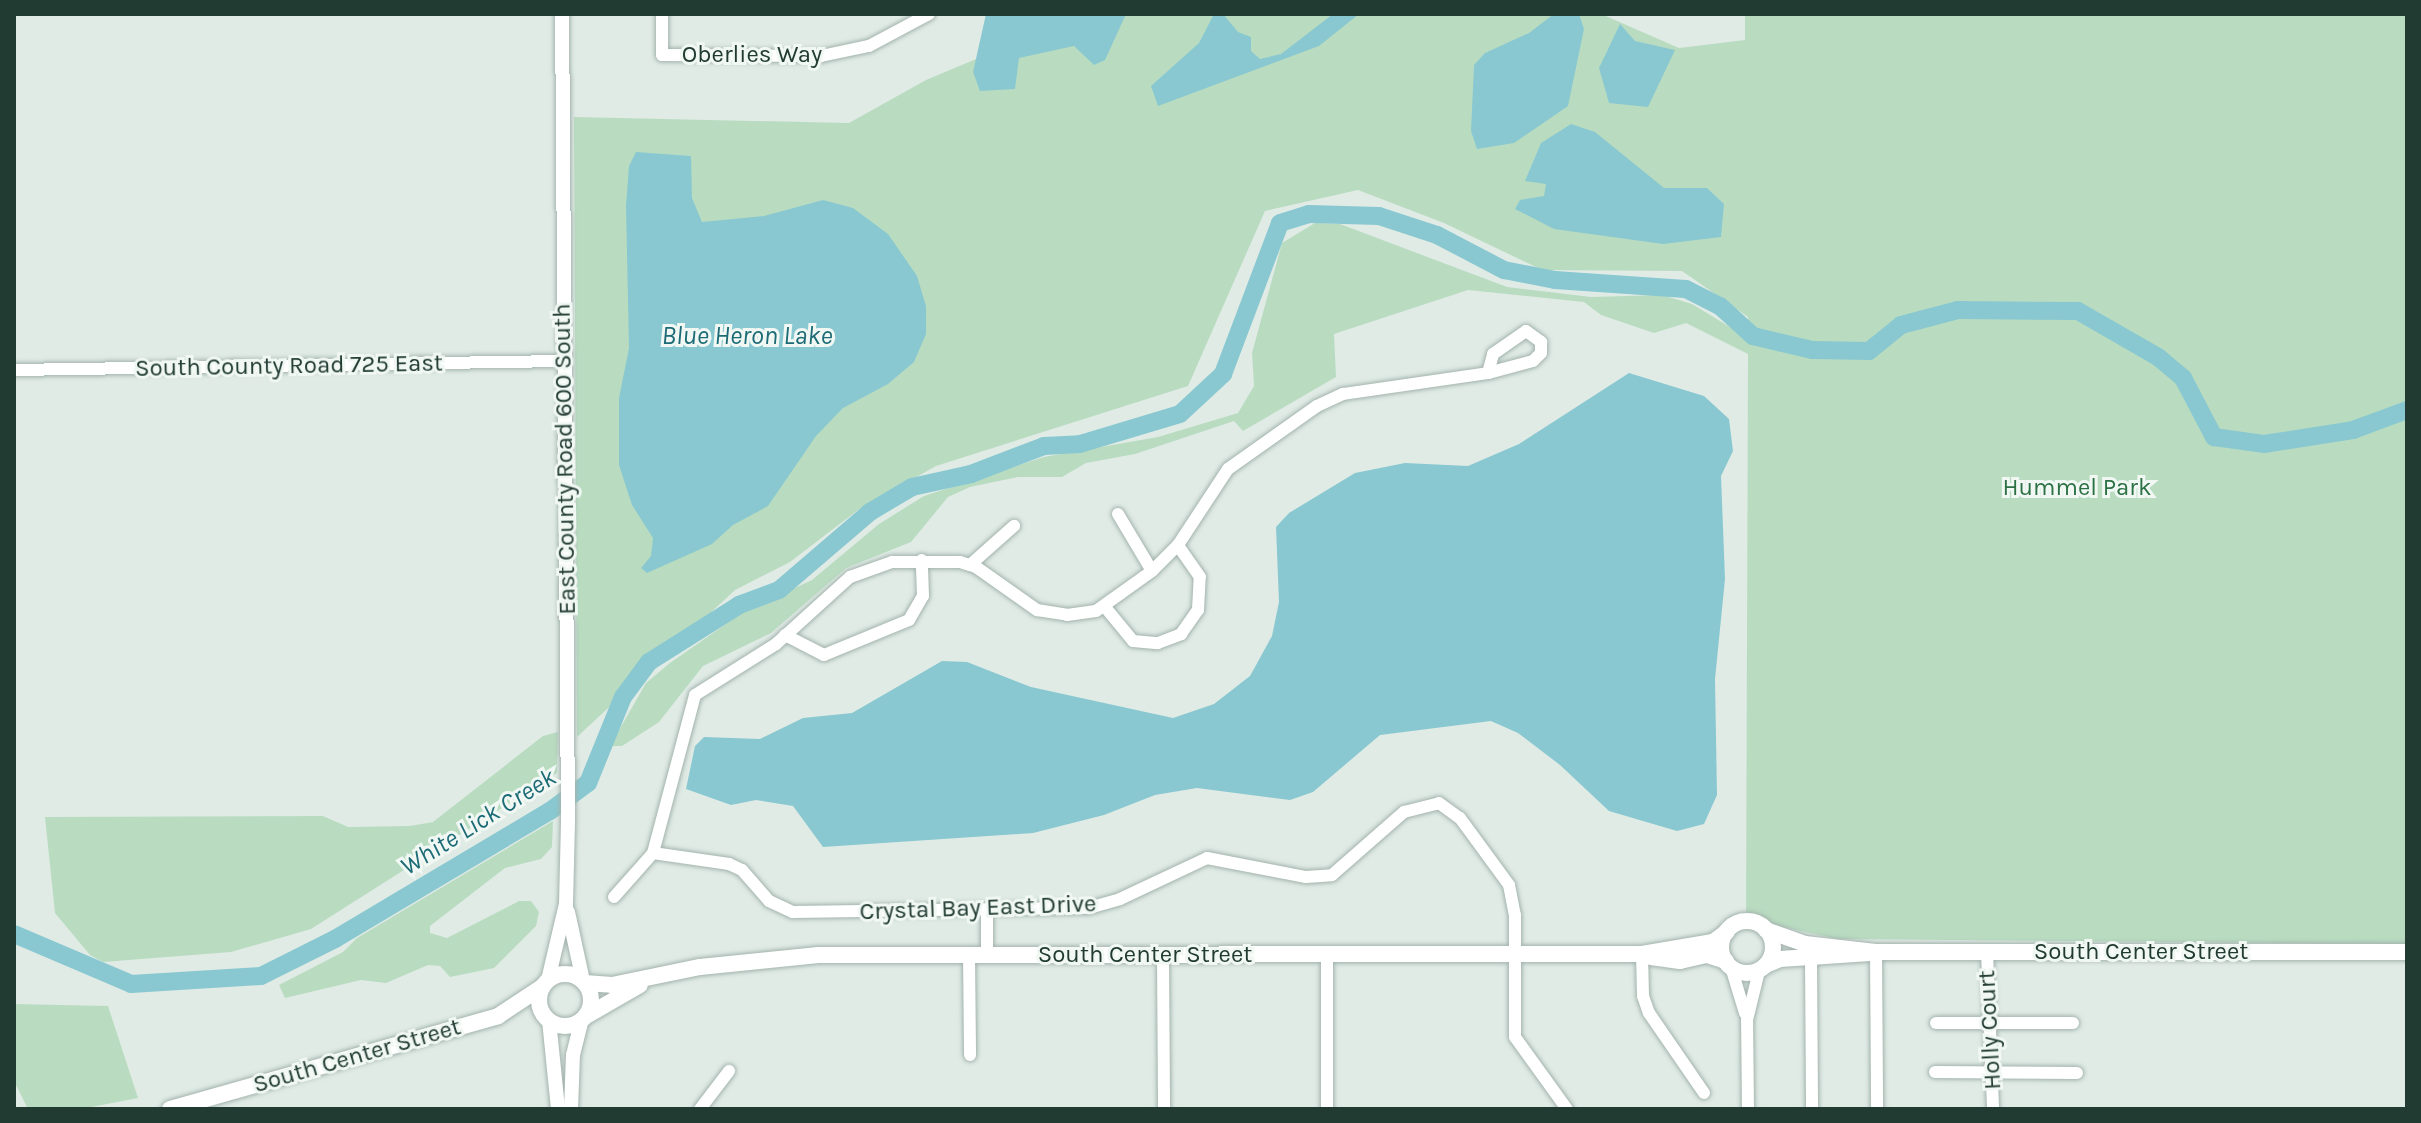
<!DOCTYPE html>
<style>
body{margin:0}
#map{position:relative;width:2421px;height:1123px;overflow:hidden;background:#e0ebe6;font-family:Karla,sans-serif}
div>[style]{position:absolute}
.green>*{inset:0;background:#b9dcc1}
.water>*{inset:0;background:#89c8d0}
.river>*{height:18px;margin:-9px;padding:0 9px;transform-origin:9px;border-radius:9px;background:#89c8d0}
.roads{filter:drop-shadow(0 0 2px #a3b3ad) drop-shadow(0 0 2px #a3b3ad)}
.minor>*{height:12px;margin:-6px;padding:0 6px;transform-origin:6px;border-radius:6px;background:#fff}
.tertiary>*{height:14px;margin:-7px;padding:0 7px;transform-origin:7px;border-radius:7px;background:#fff}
.secondary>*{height:16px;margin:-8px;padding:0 8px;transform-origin:8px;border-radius:8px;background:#fff}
.secondary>.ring{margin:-8px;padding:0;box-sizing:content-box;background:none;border:16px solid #fff;border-radius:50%}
span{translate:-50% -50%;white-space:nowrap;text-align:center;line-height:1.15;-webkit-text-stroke:6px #f1f8f4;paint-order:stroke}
.street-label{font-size:24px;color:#213b33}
.park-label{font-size:24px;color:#2c7144}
.water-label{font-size:26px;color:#1c6b76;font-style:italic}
.frame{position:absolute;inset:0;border:16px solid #213b33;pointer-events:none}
</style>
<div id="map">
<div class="green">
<i style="clip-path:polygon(1084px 14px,1601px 14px,1679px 48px,1745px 40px,1745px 14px,2407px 14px,2407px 944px,1838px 939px,1746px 919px,1748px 354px,1686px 323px,1654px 333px,1601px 315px,1584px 302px,1468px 290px,1334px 334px,1336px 377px,1243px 431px,1234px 421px,1135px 454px,1086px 463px,1062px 477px,1018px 477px,970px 487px,948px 497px,911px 542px,846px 568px,771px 633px,703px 666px,659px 722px,622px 746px,610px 746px,646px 683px,670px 663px,743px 612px,812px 580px,879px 524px,924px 496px,1044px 457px,1158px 437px,1238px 413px,1254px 386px,1252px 353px,1282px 243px,1315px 223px,1340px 224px,1507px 287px,1591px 297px,1662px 295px,1692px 304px,1748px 338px,1748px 317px,1682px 271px,1542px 270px,1444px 223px,1358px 190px,1265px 211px,1188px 386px,936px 466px,858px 510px,790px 562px,735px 590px,577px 737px,574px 117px,849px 123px,926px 80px)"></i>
<i style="clip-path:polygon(558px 732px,557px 773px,311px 929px,231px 952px,103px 962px,90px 955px,55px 913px,45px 817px,323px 816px,348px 827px,410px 826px,433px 822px,543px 736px)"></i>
<i style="clip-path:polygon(553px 821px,552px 847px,541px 859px,505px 868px,430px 926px,430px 933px,447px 938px,519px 901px,531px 901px,539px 912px,536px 926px,494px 968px,450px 977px,440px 966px,428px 965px,386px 983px,361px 980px,285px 998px,279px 985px,343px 952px,357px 938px)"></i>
<i style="clip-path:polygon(14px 1004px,108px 1006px,138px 1098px,86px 1108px,28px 1109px,14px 1081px)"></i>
</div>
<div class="water">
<i style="clip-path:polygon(986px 14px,1126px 14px,1105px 60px,1094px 65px,1074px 46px,1019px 58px,1015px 89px,980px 91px,973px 72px)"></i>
<i style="clip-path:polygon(1214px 14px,1223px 14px,1238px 32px,1251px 37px,1251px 51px,1260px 59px,1281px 54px,1333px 14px,1359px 14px,1319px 46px,1158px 106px,1151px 86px,1199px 43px)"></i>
<i style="clip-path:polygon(1554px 14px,1579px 14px,1584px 29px,1568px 106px,1514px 143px,1477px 149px,1471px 131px,1474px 65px,1485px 53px,1529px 33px)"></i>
<i style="clip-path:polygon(1620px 24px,1635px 41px,1675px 50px,1648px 107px,1609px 103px,1599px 68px)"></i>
<i style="clip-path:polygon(1571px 124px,1595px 132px,1664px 188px,1707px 188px,1724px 204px,1721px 237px,1663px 244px,1554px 229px,1515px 209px,1520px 200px,1544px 196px,1546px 184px,1525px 181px,1541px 143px)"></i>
<i style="clip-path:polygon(636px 152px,691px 156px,692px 198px,702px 222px,764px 216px,823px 200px,853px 208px,888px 234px,917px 276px,926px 306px,926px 334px,914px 362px,888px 384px,843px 408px,816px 436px,768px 506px,733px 525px,712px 544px,647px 573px,641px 568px,651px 556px,653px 538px,632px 505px,619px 465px,619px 398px,629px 348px,626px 206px,629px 166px)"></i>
<i style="clip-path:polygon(1629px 373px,1704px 396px,1729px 419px,1733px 451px,1721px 476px,1725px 579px,1715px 679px,1717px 795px,1704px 824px,1677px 831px,1609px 811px,1560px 765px,1518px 733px,1491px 721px,1380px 735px,1313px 792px,1290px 800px,1197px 788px,1155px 795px,1104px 815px,1033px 833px,823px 847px,793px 806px,756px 800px,731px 805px,686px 789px,695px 746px,704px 737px,760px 739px,803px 718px,852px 713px,942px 661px,967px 662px,1031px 687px,1173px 718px,1214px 704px,1250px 676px,1272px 636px,1279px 602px,1276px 527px,1289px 513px,1355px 473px,1405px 463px,1468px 466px,1519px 444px)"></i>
</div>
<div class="river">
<i style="left:14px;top:934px;width:127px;rotate:23.1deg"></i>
<i style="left:131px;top:984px;width:130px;rotate:-3.5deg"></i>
<i style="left:261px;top:976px;width:83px;rotate:-26.6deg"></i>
<i style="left:335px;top:939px;width:250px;rotate:-30.8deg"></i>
<i style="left:550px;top:811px;width:47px;rotate:-36.4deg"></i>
<i style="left:588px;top:783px;width:93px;rotate:-67.9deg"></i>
<i style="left:623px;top:697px;width:44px;rotate:-53.4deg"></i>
<i style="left:649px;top:662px;width:107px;rotate:-32.3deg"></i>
<i style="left:739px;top:605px;width:43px;rotate:-20.6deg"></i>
<i style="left:779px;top:590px;width:120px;rotate:-40.6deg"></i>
<i style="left:870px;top:512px;width:49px;rotate:-30.8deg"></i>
<i style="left:912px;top:487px;width:60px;rotate:-12.4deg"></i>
<i style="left:971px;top:474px;width:78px;rotate:-21deg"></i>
<i style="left:1044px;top:446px;width:36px;rotate:-3deg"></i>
<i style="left:1080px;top:444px;width:104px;rotate:-16.7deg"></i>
<i style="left:1180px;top:414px;width:59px;rotate:-42.9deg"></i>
<i style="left:1223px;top:374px;width:161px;rotate:-69.3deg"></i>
<i style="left:1280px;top:223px;width:30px;rotate:-17deg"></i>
<i style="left:1309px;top:214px;width:70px;rotate:1.6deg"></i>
<i style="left:1379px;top:216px;width:61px;rotate:18.1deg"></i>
<i style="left:1437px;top:235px;width:76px;rotate:27.6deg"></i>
<i style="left:1504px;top:270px;width:52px;rotate:11.1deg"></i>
<i style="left:1555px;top:280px;width:131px;rotate:3.9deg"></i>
<i style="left:1686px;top:289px;width:38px;rotate:27deg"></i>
<i style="left:1720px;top:306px;width:45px;rotate:42.3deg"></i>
<i style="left:1753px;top:336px;width:61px;rotate:13.3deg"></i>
<i style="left:1812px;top:350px;width:57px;rotate:1deg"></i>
<i style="left:1869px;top:351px;width:41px;rotate:-39.1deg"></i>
<i style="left:1901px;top:325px;width:59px;rotate:-14.7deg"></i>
<i style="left:1958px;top:310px;width:120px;rotate:0.5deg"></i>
<i style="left:2078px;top:311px;width:92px;rotate:29.9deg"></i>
<i style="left:2158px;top:357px;width:33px;rotate:40deg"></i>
<i style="left:2183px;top:378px;width:67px;rotate:62.3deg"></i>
<i style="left:2214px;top:437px;width:50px;rotate:8deg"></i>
<i style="left:2264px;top:444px;width:90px;rotate:-8.9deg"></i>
<i style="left:2353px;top:430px;width:58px;rotate:-20.3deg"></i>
</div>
<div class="roads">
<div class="minor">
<i style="left:662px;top:14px;width:41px;rotate:90deg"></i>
<i style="left:662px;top:55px;width:159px;rotate:0.4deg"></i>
<i style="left:821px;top:56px;width:49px;rotate:-11.8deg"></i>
<i style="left:869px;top:46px;width:68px;rotate:-28.1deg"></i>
<i style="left:1526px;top:331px;width:19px;rotate:36deg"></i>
<i style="left:1541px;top:342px;width:11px;rotate:90deg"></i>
<i style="left:1541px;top:353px;width:11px;rotate:135deg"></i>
<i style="left:1533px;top:361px;width:47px;rotate:165.1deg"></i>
<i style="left:1488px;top:373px;width:20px;rotate:-75deg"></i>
<i style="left:1493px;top:354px;width:40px;rotate:-34.9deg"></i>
<i style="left:14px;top:370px;width:550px;rotate:-0.94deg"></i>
<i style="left:1118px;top:514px;width:66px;rotate:59.2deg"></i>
<i style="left:970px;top:565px;width:59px;rotate:-41.6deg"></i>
<i style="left:1105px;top:607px;width:44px;rotate:50.5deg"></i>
<i style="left:1133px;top:641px;width:25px;rotate:5deg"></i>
<i style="left:1158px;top:643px;width:25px;rotate:-21deg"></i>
<i style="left:1181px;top:634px;width:29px;rotate:-55deg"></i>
<i style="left:1198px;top:610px;width:33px;rotate:-87deg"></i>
<i style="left:1200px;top:577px;width:39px;rotate:-125deg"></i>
<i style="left:785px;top:635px;width:44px;rotate:27.1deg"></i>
<i style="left:824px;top:655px;width:92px;rotate:-22.4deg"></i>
<i style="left:909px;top:620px;width:28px;rotate:-60deg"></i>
<i style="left:923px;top:596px;width:36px;rotate:-92deg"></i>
<i style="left:653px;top:853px;width:77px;rotate:8.2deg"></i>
<i style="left:729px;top:864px;width:14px;rotate:25deg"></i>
<i style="left:742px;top:870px;width:41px;rotate:48.9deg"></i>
<i style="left:769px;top:901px;width:26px;rotate:25deg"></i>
<i style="left:793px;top:912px;width:296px;rotate:-0.8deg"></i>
<i style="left:1089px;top:908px;width:32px;rotate:-16deg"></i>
<i style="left:1120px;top:899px;width:96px;rotate:-25.2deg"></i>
<i style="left:1207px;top:858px;width:101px;rotate:10.9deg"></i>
<i style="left:1306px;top:877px;width:26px;rotate:-4deg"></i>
<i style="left:1332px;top:875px;width:96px;rotate:-41.2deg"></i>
<i style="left:1404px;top:812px;width:36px;rotate:-14deg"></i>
<i style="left:1439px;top:803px;width:26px;rotate:36deg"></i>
<i style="left:1460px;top:818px;width:83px;rotate:53.8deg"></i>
<i style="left:1509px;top:885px;width:31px;rotate:79deg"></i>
<i style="left:1515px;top:915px;width:122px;rotate:90deg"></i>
<i style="left:1515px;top:1037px;width:89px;rotate:54.2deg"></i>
<i style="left:614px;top:897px;width:59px;rotate:-48.4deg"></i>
<i style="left:653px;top:853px;width:163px;rotate:-75.1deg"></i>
<i style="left:695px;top:695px;width:96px;rotate:-32.2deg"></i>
<i style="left:776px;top:644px;width:100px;rotate:-42.2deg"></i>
<i style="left:850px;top:577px;width:45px;rotate:-19.7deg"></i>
<i style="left:892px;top:562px;width:68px"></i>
<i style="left:960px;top:562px;width:17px;rotate:17deg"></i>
<i style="left:976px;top:567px;width:75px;rotate:35.2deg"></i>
<i style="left:1037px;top:610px;width:30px;rotate:9deg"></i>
<i style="left:1067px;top:615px;width:29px;rotate:-8deg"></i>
<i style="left:1096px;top:611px;width:69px;rotate:-35.5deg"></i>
<i style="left:1152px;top:571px;width:37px;rotate:-45deg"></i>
<i style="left:1178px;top:545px;width:91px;rotate:-56.7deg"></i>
<i style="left:1228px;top:469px;width:109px;rotate:-35.3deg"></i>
<i style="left:1317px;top:406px;width:29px;rotate:-25deg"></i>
<i style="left:1343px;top:394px;width:147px;rotate:-8.2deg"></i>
<i style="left:987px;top:911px;width:43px;rotate:90deg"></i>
<i style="left:1987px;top:951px;width:158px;rotate:87.8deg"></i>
<i style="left:1876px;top:952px;width:157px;rotate:89.6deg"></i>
<i style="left:969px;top:954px;width:101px;rotate:89.4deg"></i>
<i style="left:1642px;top:954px;width:42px;rotate:88.6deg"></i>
<i style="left:1643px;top:996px;width:18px;rotate:71deg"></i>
<i style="left:1649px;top:1013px;width:97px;rotate:55.5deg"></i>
<i style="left:1163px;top:956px;width:153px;rotate:89.6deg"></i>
<i style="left:1811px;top:959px;width:150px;rotate:89.6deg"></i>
<i style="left:1731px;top:967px;width:48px;rotate:73.1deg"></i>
<i style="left:1936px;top:1023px;width:137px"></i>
<i style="left:1935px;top:1072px;width:142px;rotate:0.4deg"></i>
<i style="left:700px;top:1109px;width:48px;rotate:-52.7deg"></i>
<i style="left:1327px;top:1109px;width:154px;rotate:-90deg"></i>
<i style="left:1748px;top:1109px;width:89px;rotate:-90.6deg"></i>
<i style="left:1747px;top:1020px;width:50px;rotate:-76.2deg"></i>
</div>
<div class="tertiary">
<i style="left:568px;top:912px;width:71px;rotate:77.7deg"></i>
<i style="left:548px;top:980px;width:78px;rotate:-76.7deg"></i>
<i style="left:566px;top:904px;width:81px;rotate:-88.6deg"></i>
<i style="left:568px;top:823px;width:809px;rotate:-90.42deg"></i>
<i style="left:549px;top:1020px;width:89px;rotate:84.2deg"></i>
<i style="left:571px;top:1109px;width:54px;rotate:-87.9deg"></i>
<i style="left:573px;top:1055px;width:36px;rotate:-76deg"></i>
</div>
<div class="secondary">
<i class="ring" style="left:1721px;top:921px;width:36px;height:36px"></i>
<i style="left:1766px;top:930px;width:41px;rotate:19.7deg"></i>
<i style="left:1805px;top:944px;width:71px;rotate:6.4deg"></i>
<i style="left:1876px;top:952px;width:531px"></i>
<i style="left:1651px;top:957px;width:29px;rotate:8deg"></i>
<i style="left:1680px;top:961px;width:28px;rotate:-13deg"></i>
<i style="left:1707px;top:955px;width:20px;rotate:18deg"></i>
<i style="left:1766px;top:965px;width:15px;rotate:-23deg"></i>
<i style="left:1780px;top:959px;width:90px;rotate:-3.8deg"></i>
<i class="ring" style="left:539px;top:974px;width:36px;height:36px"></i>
<i style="left:585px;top:983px;width:27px;rotate:4deg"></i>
<i style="left:612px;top:985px;width:90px;rotate:-11.6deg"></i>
<i style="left:700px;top:967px;width:119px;rotate:-5.8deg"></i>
<i style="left:818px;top:955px;width:824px;rotate:-0.07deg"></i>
<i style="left:1642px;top:954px;width:72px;rotate:-9.6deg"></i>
<i style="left:1713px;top:942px;width:17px;rotate:-36deg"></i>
<i style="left:586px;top:1016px;width:62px;rotate:-29.9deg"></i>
<i style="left:170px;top:1109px;width:341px;rotate:-15.8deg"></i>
<i style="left:498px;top:1016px;width:53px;rotate:-33.4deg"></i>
</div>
</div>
<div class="street-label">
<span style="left:752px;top:55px">Oberlies Way</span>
<span style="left:289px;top:366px;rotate:-1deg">South County Road 725 East</span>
<span style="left:565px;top:459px;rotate:-91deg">East County Road 600 South</span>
<span style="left:978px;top:908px;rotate:-2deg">Crystal Bay East Drive</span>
<span style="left:2141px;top:952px">South Center Street</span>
<span style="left:1145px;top:955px">South Center Street</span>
<span style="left:1990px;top:1030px;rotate:-93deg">Holly Court</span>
<span style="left:357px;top:1056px;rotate:-16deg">South Center Street</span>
</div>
<div class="park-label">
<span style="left:2077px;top:488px">Hummel Park</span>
</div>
<div class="water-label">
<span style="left:747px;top:336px">Blue Heron Lake</span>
<span style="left:478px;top:822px;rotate:-32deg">White Lick Creek</span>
</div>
<div class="frame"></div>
</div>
